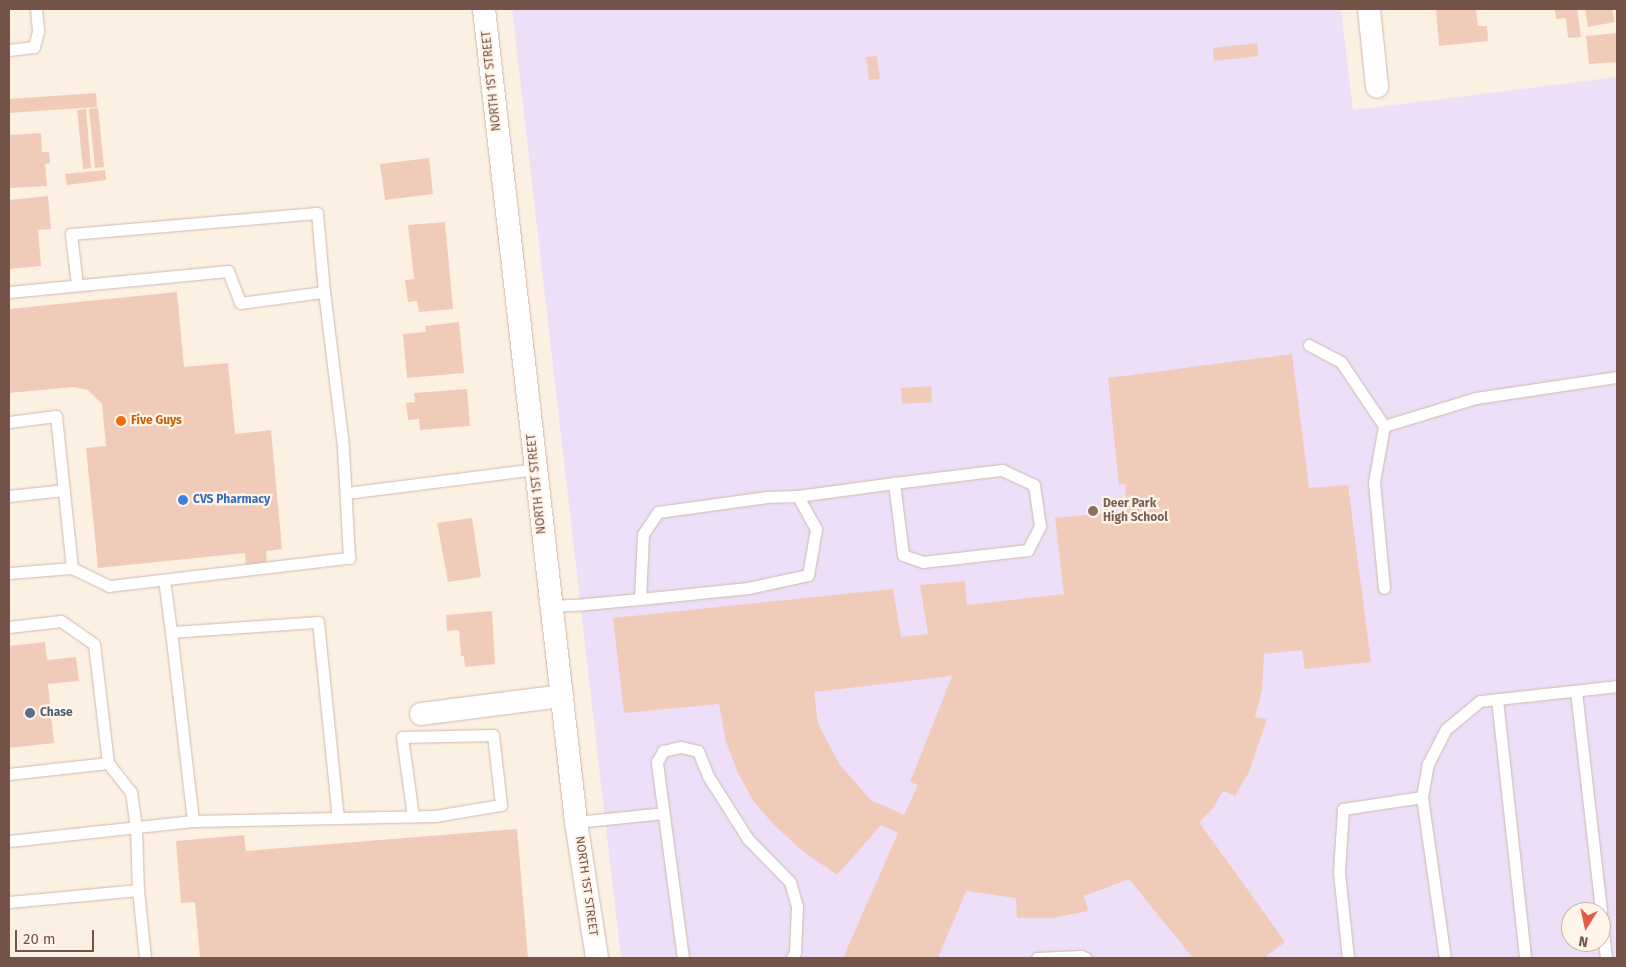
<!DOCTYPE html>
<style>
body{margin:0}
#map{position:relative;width:1626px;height:967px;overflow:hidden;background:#fcf0e2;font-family:"Fira Sans",sans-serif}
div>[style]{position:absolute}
.education>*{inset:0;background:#eddff8}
.building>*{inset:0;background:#f1cbba}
.roads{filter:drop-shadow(0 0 1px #cfb8ac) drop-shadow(0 0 1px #cfb8ac)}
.lane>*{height:11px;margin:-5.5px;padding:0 5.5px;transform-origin:5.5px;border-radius:5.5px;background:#fff}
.street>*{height:22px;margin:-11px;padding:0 11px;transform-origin:11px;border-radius:11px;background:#fff}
.dots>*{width:14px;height:14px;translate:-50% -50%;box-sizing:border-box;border:2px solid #fff4e8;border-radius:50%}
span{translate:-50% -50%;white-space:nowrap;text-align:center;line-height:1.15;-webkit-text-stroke:4.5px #fff4e8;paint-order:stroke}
.street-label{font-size:12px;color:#745449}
.food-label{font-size:12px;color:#c56008;font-weight:700}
.left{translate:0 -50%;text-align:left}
.shop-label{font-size:12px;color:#366cbe;font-weight:700}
.education-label{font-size:12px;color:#785e54;font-weight:700}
.service-label{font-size:12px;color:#4e5e75;font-weight:700}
.frame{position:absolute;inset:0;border:10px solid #745449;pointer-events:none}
.north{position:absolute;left:1561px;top:902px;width:50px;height:50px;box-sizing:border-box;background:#fff4e8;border:1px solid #c7b4a8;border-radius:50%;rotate:190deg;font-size:14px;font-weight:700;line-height:20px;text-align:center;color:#745449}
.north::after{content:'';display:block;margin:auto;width:18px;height:22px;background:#e65b47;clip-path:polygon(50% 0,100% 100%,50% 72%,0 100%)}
.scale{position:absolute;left:15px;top:930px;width:79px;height:22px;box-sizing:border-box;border:2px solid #745449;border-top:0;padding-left:6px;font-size:15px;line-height:18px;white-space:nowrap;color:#745449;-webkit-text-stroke:4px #fff4e8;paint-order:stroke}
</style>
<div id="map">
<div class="education">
<i style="clip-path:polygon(evenodd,512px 9px,1341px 9px,1353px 110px,1617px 77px,1617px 958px,621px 958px,512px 9px,1571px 912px,1601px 912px,1601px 942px,1571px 942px,1571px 912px)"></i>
</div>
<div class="building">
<i style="clip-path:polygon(1436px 9px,1476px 9px,1478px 26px,1487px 26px,1488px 41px,1439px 46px)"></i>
<i style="clip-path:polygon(1555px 9px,1577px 9px,1581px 37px,1568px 38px,1566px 18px,1556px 19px)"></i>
<i style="clip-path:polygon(1585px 9px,1612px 9px,1615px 22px,1588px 27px)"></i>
<i style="clip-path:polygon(1617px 33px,1617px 62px,1589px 64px,1586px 36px)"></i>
<i style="clip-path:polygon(1257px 43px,1258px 56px,1214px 61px,1213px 48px)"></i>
<i style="clip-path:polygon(877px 56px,880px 79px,869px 80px,866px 57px)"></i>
<i style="clip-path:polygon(96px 93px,97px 107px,9px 113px,9px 99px)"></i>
<i style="clip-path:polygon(98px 108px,104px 167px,95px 168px,89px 109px)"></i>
<i style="clip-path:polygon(86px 109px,91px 168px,83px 169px,77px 110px)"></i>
<i style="clip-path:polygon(41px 133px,42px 152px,49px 152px,50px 163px,45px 164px,47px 186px,9px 188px,9px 135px)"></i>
<i style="clip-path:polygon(429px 158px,433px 194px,385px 200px,380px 164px)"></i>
<i style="clip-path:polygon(105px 170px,106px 180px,67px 185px,65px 174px)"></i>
<i style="clip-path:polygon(48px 196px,51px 229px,38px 230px,41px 266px,9px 269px,9px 200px)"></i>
<i style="clip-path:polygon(445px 222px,453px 309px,419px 312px,417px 301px,408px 302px,405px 280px,414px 279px,408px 225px)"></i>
<i style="clip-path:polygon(177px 292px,184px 367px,228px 363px,235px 434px,271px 430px,282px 549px,266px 551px,267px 566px,246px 568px,245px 553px,98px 568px,86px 448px,106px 446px,102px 404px,88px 390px,74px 387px,9px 393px,9px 309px)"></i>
<i style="clip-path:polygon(459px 322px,464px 373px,407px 378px,403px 334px,426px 332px,425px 326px)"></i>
<i style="clip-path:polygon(evenodd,1292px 354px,1309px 488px,1348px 485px,1371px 662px,1305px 669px,1302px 650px,1264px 654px,1262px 690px,1255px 717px,1267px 719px,1249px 772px,1235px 796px,1223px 791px,1213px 808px,1199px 822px,1285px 942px,1264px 958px,1193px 958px,1129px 879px,1084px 896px,1088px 911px,1053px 918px,1017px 918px,1016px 898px,966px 891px,938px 958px,843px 958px,898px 833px,881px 825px,837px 875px,800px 849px,774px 825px,754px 802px,738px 773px,726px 742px,719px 704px,624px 713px,613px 618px,893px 589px,901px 637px,928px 634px,920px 585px,965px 581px,967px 605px,1064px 594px,1055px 518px,1127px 511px,1125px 484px,1119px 485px,1108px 378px,1292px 354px,952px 676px,910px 782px,918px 785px,904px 815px,871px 800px,840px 765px,818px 724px,814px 692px,952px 676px)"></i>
<i style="clip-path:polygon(931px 386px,932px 402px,902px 404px,901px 388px)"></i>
<i style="clip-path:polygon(467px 389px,470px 426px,420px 430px,419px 419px,408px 420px,406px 403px,415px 402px,414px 393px)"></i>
<i style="clip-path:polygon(472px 518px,481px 577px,448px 582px,437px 523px)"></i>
<i style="clip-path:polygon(492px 611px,495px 664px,465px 667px,464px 656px,461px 656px,459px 630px,447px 631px,446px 615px)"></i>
<i style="clip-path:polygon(45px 642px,47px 660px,76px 657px,79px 681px,48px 684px,54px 743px,9px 748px,9px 646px)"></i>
<i style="clip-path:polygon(517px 829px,528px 958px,200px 958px,195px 902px,181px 903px,176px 841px,244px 835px,246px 851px)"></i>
</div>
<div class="roads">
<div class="lane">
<i style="left:9px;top:50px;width:25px;rotate:-7deg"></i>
<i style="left:34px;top:47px;width:16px;rotate:-76deg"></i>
<i style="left:38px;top:31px;width:22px;rotate:-95deg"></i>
<i style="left:9px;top:292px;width:220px;rotate:-5.5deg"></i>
<i style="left:228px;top:271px;width:34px;rotate:69deg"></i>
<i style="left:240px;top:303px;width:85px;rotate:-7.5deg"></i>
<i style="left:1309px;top:345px;width:36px;rotate:28deg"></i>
<i style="left:1341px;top:362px;width:77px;rotate:56.1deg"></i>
<i style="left:9px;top:422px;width:47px;rotate:-7.3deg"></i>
<i style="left:56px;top:416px;width:153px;rotate:84deg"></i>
<i style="left:72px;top:568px;width:63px;rotate:175.5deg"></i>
<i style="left:346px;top:493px;width:192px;rotate:-7.2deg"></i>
<i style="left:9px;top:496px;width:55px;rotate:-6.2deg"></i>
<i style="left:798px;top:496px;width:97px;rotate:-7.7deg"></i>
<i style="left:894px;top:483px;width:109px;rotate:-6.9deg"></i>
<i style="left:1002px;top:470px;width:35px;rotate:25deg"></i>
<i style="left:1034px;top:485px;width:41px;rotate:81.7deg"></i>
<i style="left:1040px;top:526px;width:27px;rotate:117deg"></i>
<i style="left:1028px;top:550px;width:106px;rotate:173.5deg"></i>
<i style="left:923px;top:562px;width:21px;rotate:-161deg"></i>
<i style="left:903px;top:555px;width:73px;rotate:-97.1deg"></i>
<i style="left:72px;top:568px;width:41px;rotate:25.9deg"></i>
<i style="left:109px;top:586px;width:242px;rotate:-6.7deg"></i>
<i style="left:349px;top:558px;width:112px;rotate:-93.1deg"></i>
<i style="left:343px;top:446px;width:155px;rotate:-97deg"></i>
<i style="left:324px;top:292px;width:79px;rotate:-95.1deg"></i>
<i style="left:317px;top:213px;width:247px;rotate:175.1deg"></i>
<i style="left:71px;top:234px;width:51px;rotate:83.3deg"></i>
<i style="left:164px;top:580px;width:52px;rotate:82.3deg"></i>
<i style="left:1384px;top:588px;width:106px;rotate:-95.4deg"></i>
<i style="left:1374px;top:482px;width:57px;rotate:-79.9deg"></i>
<i style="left:1384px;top:426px;width:96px;rotate:-16.9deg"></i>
<i style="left:1476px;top:398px;width:143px;rotate:-8.5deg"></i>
<i style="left:551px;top:606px;width:35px;rotate:-3deg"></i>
<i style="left:586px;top:604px;width:54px;rotate:-5.3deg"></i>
<i style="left:640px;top:599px;width:109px;rotate:-5.8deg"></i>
<i style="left:748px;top:588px;width:61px;rotate:-12.2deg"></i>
<i style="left:808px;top:575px;width:47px;rotate:-80.1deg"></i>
<i style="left:816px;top:529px;width:38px;rotate:-119deg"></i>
<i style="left:798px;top:496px;width:31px;rotate:178deg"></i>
<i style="left:767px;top:497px;width:110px;rotate:172.2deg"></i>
<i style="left:658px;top:512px;width:27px;rotate:124deg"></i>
<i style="left:643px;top:534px;width:65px;rotate:92.6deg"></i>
<i style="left:9px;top:627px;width:52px;rotate:-6.6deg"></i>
<i style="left:61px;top:621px;width:40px;rotate:34.9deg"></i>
<i style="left:94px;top:644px;width:120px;rotate:83.3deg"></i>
<i style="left:108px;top:763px;width:100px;rotate:173.7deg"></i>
<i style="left:1576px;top:691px;width:222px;rotate:83.5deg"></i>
<i style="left:1497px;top:699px;width:261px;rotate:83.8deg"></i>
<i style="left:108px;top:763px;width:37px;rotate:52deg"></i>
<i style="left:131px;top:792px;width:35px;rotate:82deg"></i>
<i style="left:136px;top:827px;width:63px;rotate:88.2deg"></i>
<i style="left:138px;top:890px;width:68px;rotate:84.1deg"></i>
<i style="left:1422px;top:797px;width:163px;rotate:81.9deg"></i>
<i style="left:193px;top:821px;width:190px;rotate:-96.6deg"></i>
<i style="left:171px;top:632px;width:147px;rotate:-3.9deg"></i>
<i style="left:318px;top:622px;width:197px;rotate:84.2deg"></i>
<i style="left:576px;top:822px;width:88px;rotate:-5.8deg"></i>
<i style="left:9px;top:841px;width:185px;rotate:-6.2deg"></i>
<i style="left:193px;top:821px;width:242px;rotate:-1.2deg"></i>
<i style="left:435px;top:816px;width:67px;rotate:-9.5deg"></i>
<i style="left:501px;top:805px;width:70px;rotate:-96.5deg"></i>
<i style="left:493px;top:735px;width:91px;rotate:178.7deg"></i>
<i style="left:402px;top:737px;width:80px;rotate:82.1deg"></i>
<i style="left:9px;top:902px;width:130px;rotate:-5.3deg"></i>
<i style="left:1601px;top:916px;width:42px;rotate:83.2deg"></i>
<i style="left:683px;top:958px;width:198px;rotate:-97.6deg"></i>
<i style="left:657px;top:762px;width:13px;rotate:-61deg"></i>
<i style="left:663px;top:751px;width:18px;rotate:-13deg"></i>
<i style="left:681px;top:747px;width:17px;rotate:13deg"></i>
<i style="left:698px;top:751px;width:27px;rotate:68deg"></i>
<i style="left:708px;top:776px;width:75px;rotate:57.6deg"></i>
<i style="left:748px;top:839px;width:60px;rotate:45.7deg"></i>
<i style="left:790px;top:882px;width:25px;rotate:74deg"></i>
<i style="left:797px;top:906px;width:46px;rotate:92.5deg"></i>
<i style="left:795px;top:952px;width:7px;rotate:117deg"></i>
<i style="left:1037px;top:958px;width:44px;rotate:-2.6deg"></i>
<i style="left:1081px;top:956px;width:5px;rotate:22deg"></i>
<i style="left:1348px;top:958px;width:86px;rotate:-96deg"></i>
<i style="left:1339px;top:872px;width:63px;rotate:-86.4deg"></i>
<i style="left:1343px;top:809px;width:80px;rotate:-8.6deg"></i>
<i style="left:1422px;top:797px;width:34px;rotate:-80deg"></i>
<i style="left:1428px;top:764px;width:39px;rotate:-63deg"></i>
<i style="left:1446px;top:729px;width:44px;rotate:-39.5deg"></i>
<i style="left:1480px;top:701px;width:138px;rotate:-6.2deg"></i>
</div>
<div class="street">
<i style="left:484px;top:9px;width:818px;rotate:83.54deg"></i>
<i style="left:576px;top:822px;width:138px;rotate:81.2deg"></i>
<i style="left:1369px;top:9px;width:78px;rotate:84.1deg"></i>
<i style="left:421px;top:714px;width:142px;rotate:-7.3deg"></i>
</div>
</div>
<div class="dots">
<i style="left:121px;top:421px;background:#e8710a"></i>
<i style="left:183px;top:500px;background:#3f7fe0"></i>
<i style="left:1093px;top:511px;background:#8d6e63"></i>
<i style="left:30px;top:713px;background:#5c6f8a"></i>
</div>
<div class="street-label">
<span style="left:492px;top:81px;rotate:-96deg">NORTH 1ST STREET</span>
<span style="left:537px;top:484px;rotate:-96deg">NORTH 1ST STREET</span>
<span style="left:586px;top:886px;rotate:82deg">NORTH 1ST STREET</span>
</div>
<div class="food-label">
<span class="left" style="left:131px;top:421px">Five Guys</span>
</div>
<div class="shop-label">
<span class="left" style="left:193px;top:500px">CVS Pharmacy</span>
</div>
<div class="education-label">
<span class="left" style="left:1103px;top:511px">Deer Park<br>High School</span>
</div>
<div class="service-label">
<span class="left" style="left:40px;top:713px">Chase</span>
</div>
<div class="frame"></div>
<div class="north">N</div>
<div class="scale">20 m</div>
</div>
